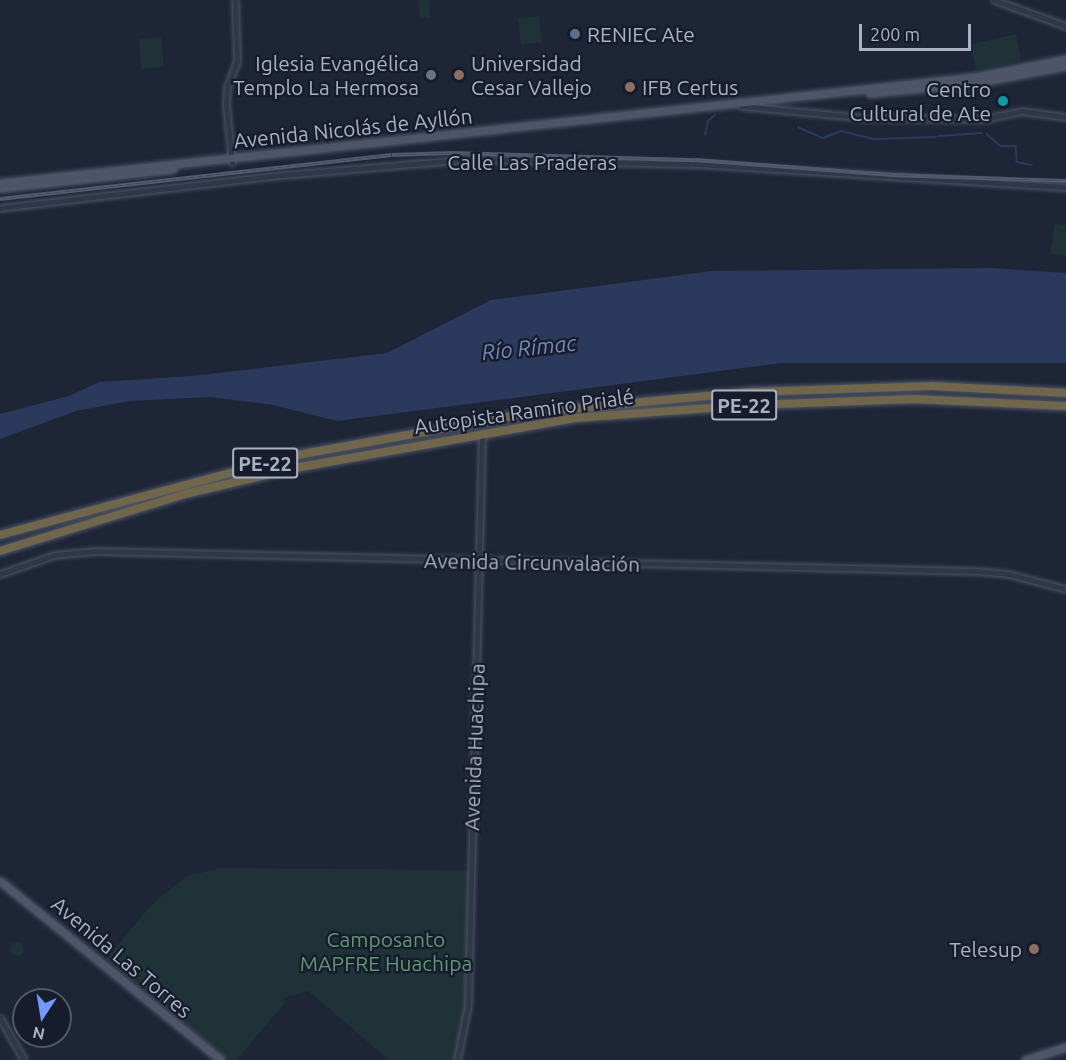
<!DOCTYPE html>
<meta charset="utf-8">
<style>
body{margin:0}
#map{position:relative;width:1066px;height:1060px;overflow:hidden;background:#1d2537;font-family:Ubuntu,sans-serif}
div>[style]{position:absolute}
.green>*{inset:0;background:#1f3238}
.round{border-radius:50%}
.water>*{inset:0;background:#2b395c}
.stream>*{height:1.5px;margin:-0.75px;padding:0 0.75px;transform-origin:0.75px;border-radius:0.75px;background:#2b395c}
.roads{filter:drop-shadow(0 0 2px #4e5466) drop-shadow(0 0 2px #4e5466)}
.minor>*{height:5px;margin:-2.5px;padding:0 2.5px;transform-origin:2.5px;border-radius:2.5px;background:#303748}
.major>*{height:7px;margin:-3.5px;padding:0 3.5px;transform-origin:3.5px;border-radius:3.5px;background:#4e5568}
.highway>*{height:8px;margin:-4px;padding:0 4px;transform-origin:4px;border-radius:4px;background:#6f664c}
.rail>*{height:4px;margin-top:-2px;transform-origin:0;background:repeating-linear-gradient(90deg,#161c2c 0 4.5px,#525a70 0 9px);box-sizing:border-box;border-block:2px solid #525a70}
.dots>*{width:16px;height:16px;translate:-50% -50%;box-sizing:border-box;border:3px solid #161c2c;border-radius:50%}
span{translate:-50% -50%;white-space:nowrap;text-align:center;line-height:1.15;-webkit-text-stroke:4.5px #161c2c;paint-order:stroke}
.shield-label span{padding:2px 4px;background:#161c2c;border:2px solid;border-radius:4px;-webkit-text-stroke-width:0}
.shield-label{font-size:20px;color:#aab1c5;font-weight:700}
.poi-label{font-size:21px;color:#aab1c5}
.left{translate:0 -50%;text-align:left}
.right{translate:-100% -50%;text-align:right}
.street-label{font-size:21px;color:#aab1c5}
.park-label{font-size:21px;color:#609774}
.water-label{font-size:22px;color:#7689b6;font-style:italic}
.north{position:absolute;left:12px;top:988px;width:60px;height:60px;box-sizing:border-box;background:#161c2c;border:2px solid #515869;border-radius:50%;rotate:192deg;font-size:16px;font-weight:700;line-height:24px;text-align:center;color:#aab1c5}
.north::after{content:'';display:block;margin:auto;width:21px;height:27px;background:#7598ff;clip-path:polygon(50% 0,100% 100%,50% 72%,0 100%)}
.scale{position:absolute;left:859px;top:24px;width:112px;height:27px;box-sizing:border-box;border:3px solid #aab1c5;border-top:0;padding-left:8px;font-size:18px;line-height:21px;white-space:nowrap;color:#aab1c5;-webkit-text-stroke:4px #161c2c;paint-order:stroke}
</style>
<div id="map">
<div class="green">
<i style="clip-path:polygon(418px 0,429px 0,430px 18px,420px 19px)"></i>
<i style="clip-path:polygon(539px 16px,542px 42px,521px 45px,518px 18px)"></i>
<i style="clip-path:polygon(1016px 34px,1021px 61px,976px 70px,971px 44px)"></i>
<i style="clip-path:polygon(161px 37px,164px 67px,141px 69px,139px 39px)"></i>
<i style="clip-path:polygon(1055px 223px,1066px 226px,1066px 256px,1050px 254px)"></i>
<i style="clip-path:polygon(220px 868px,466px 870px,470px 875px,465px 1024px,454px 1060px,389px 1060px,308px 991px,283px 998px,285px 1003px,236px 1060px,228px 1060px,106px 959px,153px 903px,187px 876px)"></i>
<i class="round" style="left:10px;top:942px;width:14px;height:14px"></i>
</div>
<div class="water">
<i style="clip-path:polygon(990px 268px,1066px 273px,1066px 363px,782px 363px,337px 421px,273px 405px,210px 397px,130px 401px,76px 411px,0 439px,0 414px,69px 396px,99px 382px,192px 376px,387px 353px,491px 300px,712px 271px)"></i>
</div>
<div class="stream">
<i style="left:798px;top:127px;width:27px;rotate:24deg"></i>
<i style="left:823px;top:138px;width:19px;rotate:-21deg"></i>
<i style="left:841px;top:131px;width:34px;rotate:14deg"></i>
<i style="left:874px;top:139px;width:62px;rotate:-1.8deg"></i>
<i style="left:987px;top:134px;width:18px;rotate:41deg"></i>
<i style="left:1001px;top:146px;width:15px"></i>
<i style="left:1016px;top:146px;width:16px;rotate:86deg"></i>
<i style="left:1017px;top:162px;width:15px;rotate:11deg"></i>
<i style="left:705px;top:135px;width:14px;rotate:-78deg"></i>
<i style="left:708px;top:121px;width:9px;rotate:-41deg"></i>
<i style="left:939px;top:136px;width:43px;rotate:-4deg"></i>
</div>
<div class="roads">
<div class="minor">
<i style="left:994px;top:0;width:77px;rotate:19.9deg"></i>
<i style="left:741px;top:106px;width:126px;rotate:5.5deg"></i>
<i style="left:866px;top:118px;width:118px;rotate:0.5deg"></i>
<i style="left:984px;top:119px;width:38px;rotate:-12deg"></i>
<i style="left:1021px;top:111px;width:45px;rotate:7.6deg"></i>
<i style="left:232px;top:162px;width:57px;rotate:-96deg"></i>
<i style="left:226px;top:105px;width:18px;rotate:-87deg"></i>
<i style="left:227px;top:87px;width:28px;rotate:-69deg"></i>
<i style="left:237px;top:61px;width:61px;rotate:-91.9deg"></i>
<i style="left:0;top:208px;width:273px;rotate:-6.7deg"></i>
<i style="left:271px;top:176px;width:200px;rotate:-4.9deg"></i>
<i style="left:470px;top:159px;width:226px;rotate:1.3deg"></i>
<i style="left:696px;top:164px;width:371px;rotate:3.6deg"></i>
<i style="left:0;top:574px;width:57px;rotate:-19.4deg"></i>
<i style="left:54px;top:555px;width:41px;rotate:-5.6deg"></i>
<i style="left:95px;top:551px;width:880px;rotate:1.3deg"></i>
<i style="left:975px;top:571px;width:33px;rotate:5deg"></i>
<i style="left:1008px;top:574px;width:60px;rotate:14.5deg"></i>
<i style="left:0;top:1018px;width:48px;rotate:60.3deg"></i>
<i style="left:457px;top:1060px;width:56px;rotate:-78.7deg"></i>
<i style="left:468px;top:1005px;width:571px;rotate:-88.6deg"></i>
</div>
<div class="major">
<i style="left:870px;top:93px;width:104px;rotate:-5.5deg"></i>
<i style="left:974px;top:83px;width:94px;rotate:-10.5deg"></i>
<i style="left:0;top:183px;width:981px;rotate:-6.2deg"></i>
<i style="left:975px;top:77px;width:93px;rotate:-11.2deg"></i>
<i style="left:0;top:188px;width:174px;rotate:-6.3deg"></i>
<i style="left:0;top:881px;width:284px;rotate:39deg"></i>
<i style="left:1025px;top:1060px;width:43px;rotate:-17.6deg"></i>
</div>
<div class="highway">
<i style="left:0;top:535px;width:308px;rotate:-15.1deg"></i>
<i style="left:297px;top:455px;width:241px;rotate:-10.3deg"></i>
<i style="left:534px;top:412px;width:217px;rotate:-5.3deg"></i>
<i style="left:750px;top:392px;width:182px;rotate:-1.9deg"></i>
<i style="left:932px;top:386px;width:134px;rotate:3deg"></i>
<i style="left:0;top:551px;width:198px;rotate:-17.1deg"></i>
<i style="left:189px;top:493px;width:114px;rotate:-13.2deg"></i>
<i style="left:300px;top:467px;width:278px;rotate:-10.1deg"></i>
<i style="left:574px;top:418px;width:177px;rotate:-4.2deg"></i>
<i style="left:751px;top:405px;width:163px;rotate:-2.1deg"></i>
<i style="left:914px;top:399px;width:152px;rotate:2.6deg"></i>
</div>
</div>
<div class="rail">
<i style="left:0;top:199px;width:394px;rotate:-6.4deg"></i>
<i style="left:392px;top:155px;width:61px;rotate:-1.9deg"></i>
<i style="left:453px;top:153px;width:243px;rotate:1.7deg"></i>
<i style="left:696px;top:160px;width:197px;rotate:4.4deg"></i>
<i style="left:892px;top:175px;width:174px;rotate:2deg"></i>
</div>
<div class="dots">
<i style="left:575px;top:34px;background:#5c6f8a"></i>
<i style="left:431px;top:75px;background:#6b7280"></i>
<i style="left:459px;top:75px;background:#8d6e63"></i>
<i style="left:630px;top:87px;background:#8d6e63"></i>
<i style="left:1003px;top:101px;background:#0f9aa8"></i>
<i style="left:1034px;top:949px;background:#8d6e63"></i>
</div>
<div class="shield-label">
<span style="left:744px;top:405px">PE-22</span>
<span style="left:265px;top:463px">PE-22</span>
</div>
<div class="poi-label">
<span class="left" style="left:587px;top:34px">RENIEC Ate</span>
<span class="right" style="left:419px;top:75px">Iglesia Evangélica<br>Templo La Hermosa</span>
<span class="left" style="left:471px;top:75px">Universidad<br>Cesar Vallejo</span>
<span class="left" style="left:642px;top:87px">IFB Certus</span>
<span class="right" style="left:991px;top:101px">Centro<br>Cultural de Ate</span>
<span class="right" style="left:1022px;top:949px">Telesup</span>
</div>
<div class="street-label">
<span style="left:353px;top:128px;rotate:-6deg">Avenida Nicolás de Ayllón</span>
<span style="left:532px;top:162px">Calle Las Praderas</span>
<span style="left:524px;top:411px;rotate:-8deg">Autopista Ramiro Prialé</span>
<span style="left:532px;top:562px;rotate:1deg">Avenida Circunvalación</span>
<span style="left:474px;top:747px;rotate:-88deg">Avenida Huachipa</span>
<span style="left:122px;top:957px;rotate:40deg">Avenida Las Torres</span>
</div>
<div class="park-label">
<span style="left:386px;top:951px">Camposanto<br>MAPFRE Huachipa</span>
</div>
<div class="water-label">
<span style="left:529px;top:347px;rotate:-6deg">Río Rímac</span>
</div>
<div class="north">N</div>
<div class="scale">200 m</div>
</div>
